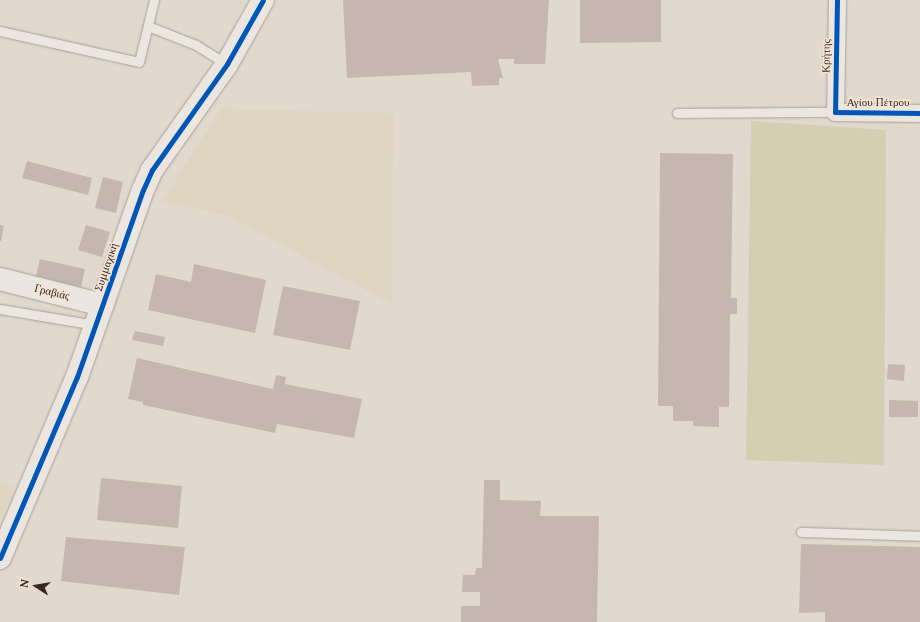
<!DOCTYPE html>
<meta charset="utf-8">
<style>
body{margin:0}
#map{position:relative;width:920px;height:622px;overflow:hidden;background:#e2d9ce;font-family:Lora,serif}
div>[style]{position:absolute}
.farmland>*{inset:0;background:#e0d5c0}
.green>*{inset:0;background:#d4ceb2}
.building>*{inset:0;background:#c5b7af}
.roads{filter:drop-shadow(0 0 1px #a79f97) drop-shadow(0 0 1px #a79f97)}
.lane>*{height:9px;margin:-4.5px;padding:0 4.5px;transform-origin:4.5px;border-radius:4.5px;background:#ebe6df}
.street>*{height:17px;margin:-8.5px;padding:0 8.5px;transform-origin:8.5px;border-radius:8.5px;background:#ebe6df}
.secondary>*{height:22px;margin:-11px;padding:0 11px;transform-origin:11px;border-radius:11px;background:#ebe6df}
.cycleway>*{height:5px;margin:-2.5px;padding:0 2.5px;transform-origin:2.5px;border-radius:2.5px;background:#0057b8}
span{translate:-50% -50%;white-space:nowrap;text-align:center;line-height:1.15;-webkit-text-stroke:3px #f3e5d5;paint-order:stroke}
.street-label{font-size:11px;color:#362720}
.north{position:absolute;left:16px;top:566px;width:40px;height:40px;-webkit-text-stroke:3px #f3e5d5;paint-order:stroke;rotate:282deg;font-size:11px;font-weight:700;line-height:16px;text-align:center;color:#362720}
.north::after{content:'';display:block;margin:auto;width:14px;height:18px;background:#362720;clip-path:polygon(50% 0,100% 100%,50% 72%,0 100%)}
</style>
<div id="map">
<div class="farmland">
<i style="clip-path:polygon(221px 109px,393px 113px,392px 304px,228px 216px,162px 201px)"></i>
<i style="clip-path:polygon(0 484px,14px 486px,0 522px)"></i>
</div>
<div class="green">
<i style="clip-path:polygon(751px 121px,886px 130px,884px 465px,746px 460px)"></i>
</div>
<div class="building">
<i style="clip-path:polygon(343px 0,549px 0,545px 64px,514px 64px,514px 59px,498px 59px,503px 78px,499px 78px,499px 85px,472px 86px,471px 72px,347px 78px)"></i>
<i style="clip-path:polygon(580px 0,661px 0,661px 42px,580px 43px)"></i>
<i style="clip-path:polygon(660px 153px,733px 154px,731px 298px,737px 298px,737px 314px,730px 314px,729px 407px,719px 407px,719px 427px,693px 426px,693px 421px,673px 421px,673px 406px,658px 406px)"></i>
<i style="clip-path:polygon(27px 161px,92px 178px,88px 195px,22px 178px)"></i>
<i style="clip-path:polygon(103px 177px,123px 182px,116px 213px,95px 208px)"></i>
<i style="clip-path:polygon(0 225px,4px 226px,1px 241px,0 241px)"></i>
<i style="clip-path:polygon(86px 225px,110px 232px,102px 257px,78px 250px)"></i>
<i style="clip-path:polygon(40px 259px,85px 269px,81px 287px,36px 276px)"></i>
<i style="clip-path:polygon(194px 264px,266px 280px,255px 333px,148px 310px,156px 274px,191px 282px)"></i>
<i style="clip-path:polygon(283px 286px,360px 301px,350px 350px,273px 335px)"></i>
<i style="clip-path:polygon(135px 331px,165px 337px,163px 346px,132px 340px)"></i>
<i style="clip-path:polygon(137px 358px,273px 389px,276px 375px,286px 377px,285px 384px,362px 399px,354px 438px,277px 424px,275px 433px,143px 405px,143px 402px,128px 399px)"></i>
<i style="clip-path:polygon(888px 364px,905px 365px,904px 381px,887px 379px)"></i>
<i style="clip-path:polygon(889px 400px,918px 401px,918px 417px,889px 417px)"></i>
<i style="clip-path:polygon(101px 478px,182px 486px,178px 528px,97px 520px)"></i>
<i style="clip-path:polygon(484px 480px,500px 480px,500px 500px,541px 501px,540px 516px,599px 516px,597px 622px,461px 622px,461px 606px,480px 606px,480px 592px,462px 592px,463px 575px,475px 575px,476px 568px,482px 568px)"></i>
<i style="clip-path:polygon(66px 537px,185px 547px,179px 595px,61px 581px)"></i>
<i style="clip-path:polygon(801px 544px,920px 547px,920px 622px,825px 622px,825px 612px,799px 613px)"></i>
</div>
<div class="roads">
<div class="lane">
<i style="left:148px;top:26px;width:52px;rotate:21.6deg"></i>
<i style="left:196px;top:45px;width:36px;rotate:32deg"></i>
<i style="left:0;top:31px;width:142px;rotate:12.6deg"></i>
<i style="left:139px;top:62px;width:64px;rotate:-76.4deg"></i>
<i style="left:677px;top:113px;width:158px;rotate:-0.4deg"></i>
<i style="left:0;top:309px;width:97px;rotate:9.5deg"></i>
<i style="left:801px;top:532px;width:119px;rotate:1.9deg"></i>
</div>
<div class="street">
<i style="left:837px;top:0;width:112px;rotate:91deg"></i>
<i style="left:835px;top:112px;width:85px;rotate:0.7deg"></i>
</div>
<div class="secondary">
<i style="left:0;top:279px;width:106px;rotate:14.2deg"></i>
<i style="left:0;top:558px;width:197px;rotate:-67deg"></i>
<i style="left:77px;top:377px;width:198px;rotate:-70.6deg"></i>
<i style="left:143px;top:190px;width:22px;rotate:-66deg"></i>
<i style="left:152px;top:170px;width:130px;rotate:-54.7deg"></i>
<i style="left:227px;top:64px;width:73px;rotate:-60.6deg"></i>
</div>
</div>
<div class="cycleway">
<i style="left:837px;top:0;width:112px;rotate:91deg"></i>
<i style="left:835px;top:112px;width:85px;rotate:0.7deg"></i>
<i style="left:0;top:558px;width:197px;rotate:-67deg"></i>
<i style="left:77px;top:377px;width:198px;rotate:-70.6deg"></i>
<i style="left:143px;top:190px;width:22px;rotate:-66deg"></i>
<i style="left:152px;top:170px;width:130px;rotate:-54.7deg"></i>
<i style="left:227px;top:64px;width:73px;rotate:-60.6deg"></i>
</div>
<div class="street-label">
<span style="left:826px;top:56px;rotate:-89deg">Κρήτης</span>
<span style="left:878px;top:102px">Αγίου Πέτρου</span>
<span style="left:106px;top:267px;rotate:-71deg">Συμμαχική</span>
<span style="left:52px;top:292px;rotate:14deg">Γραβιάς</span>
</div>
<div class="north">N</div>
</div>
